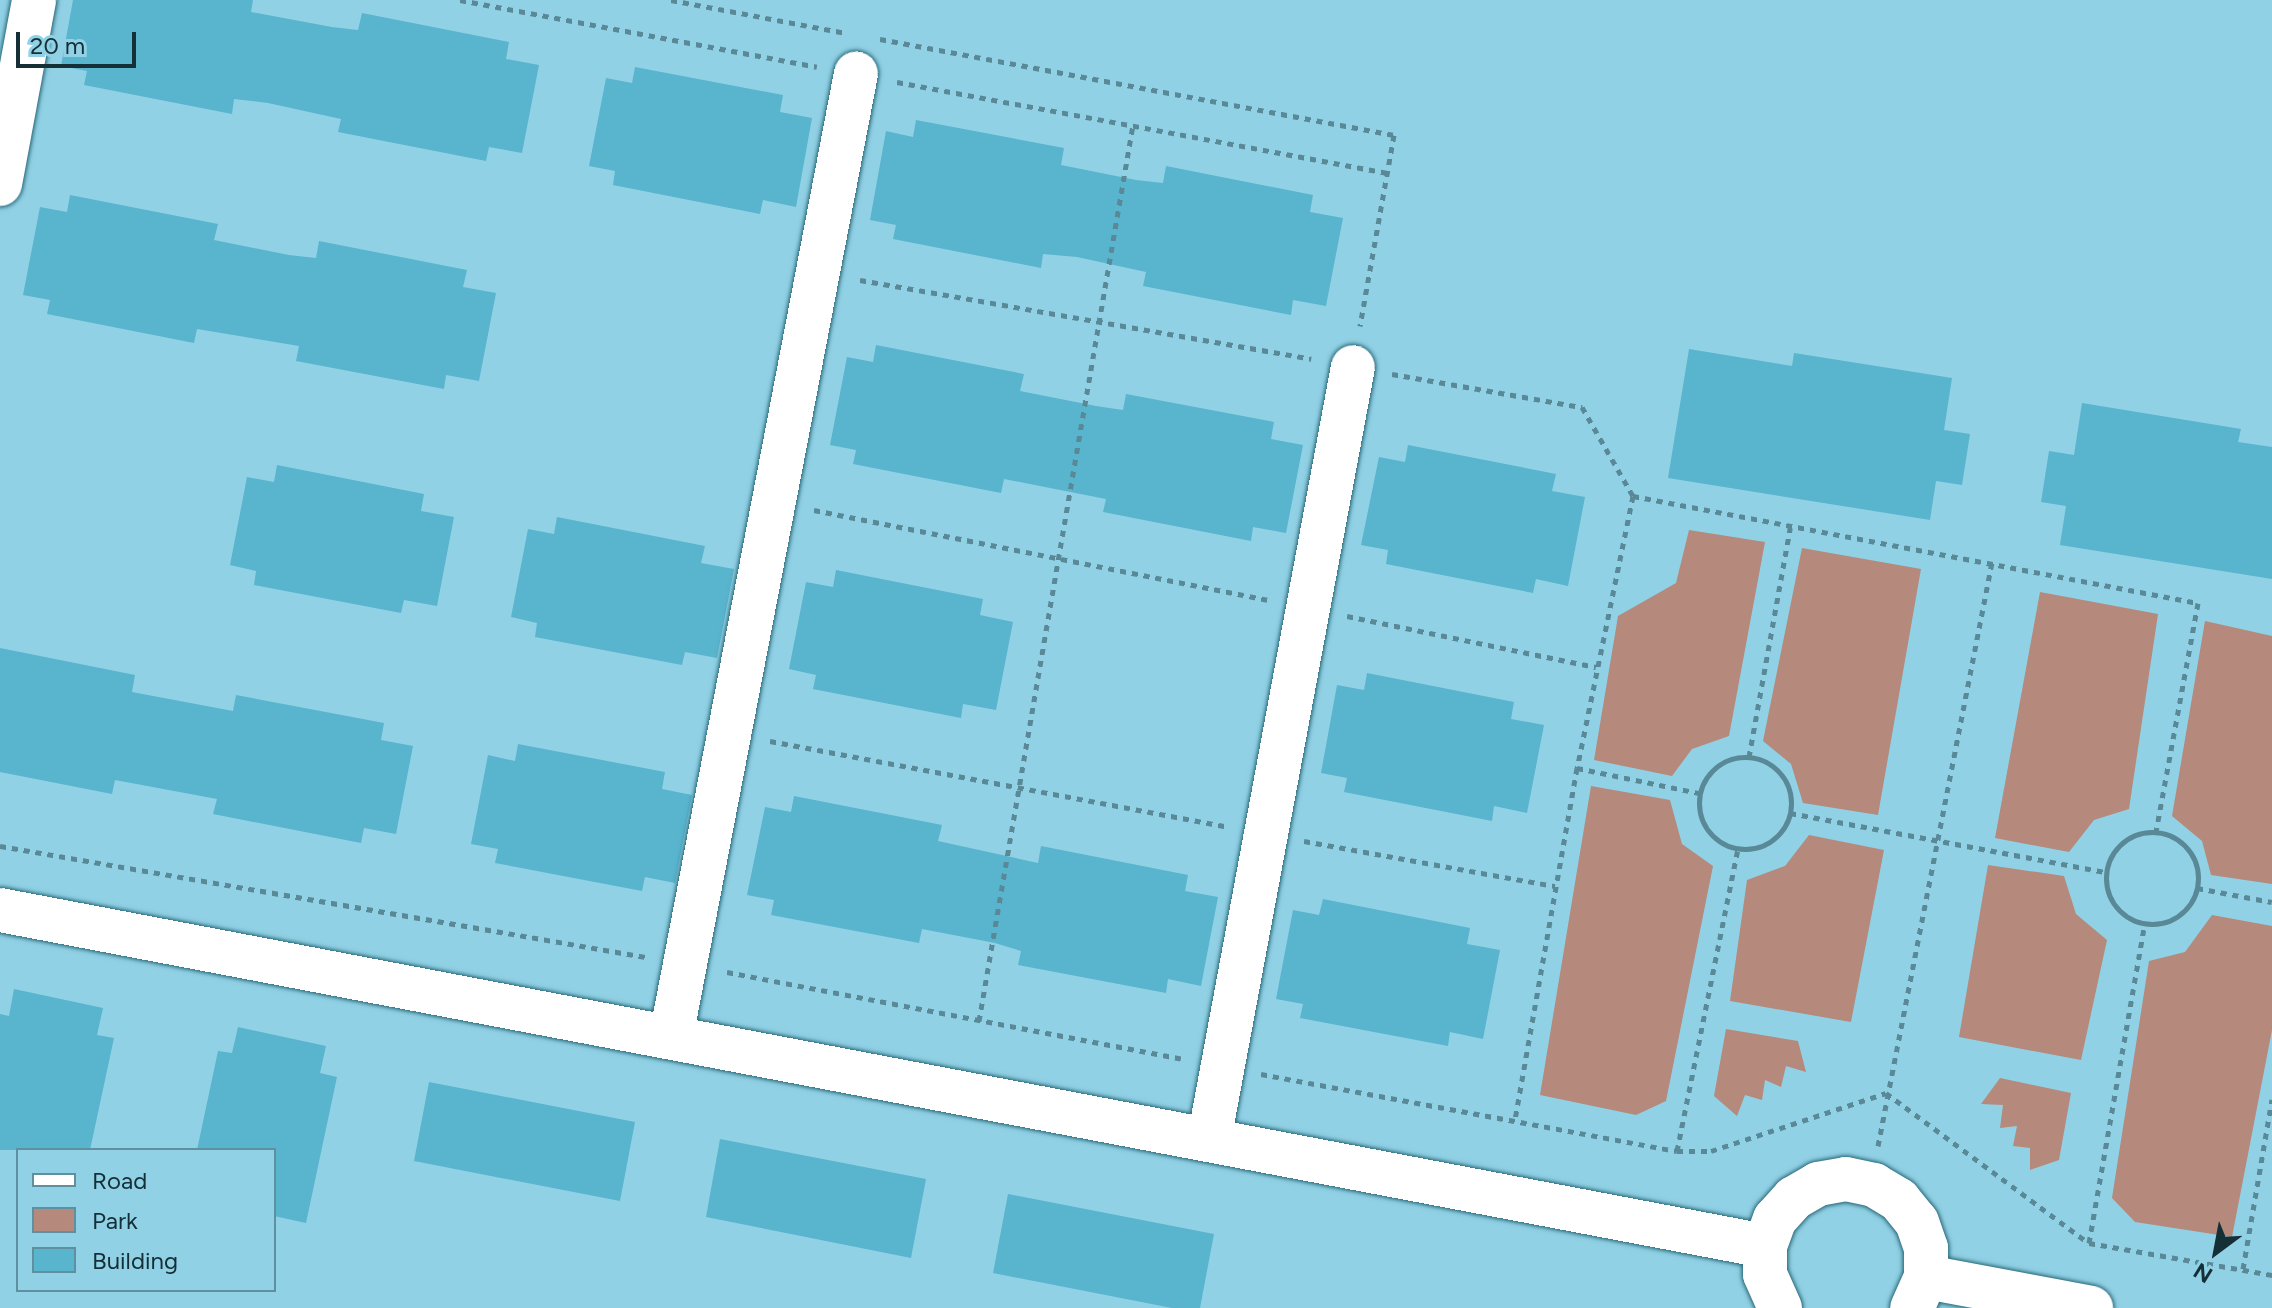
<!DOCTYPE html>
<style>
body{margin:0}
#map{position:relative;width:2272px;height:1308px;overflow:hidden;background:#91d1e5;font-family:Figtree,sans-serif}
div>[style]{position:absolute}
.green>*{inset:0;background:#b5897b}
.building>*{inset:0;background:#59b4ce}
.path>*{height:5px;margin-top:-2.5px;transform-origin:0;background:repeating-linear-gradient(90deg,#598896 0 6px,transparent 0 12px)}
.path>.ring{margin:-2.5px;padding:0;box-sizing:content-box;background:none;border:5px solid #598896;border-radius:50%}
.roads{filter:drop-shadow(0 0 2px #276879) drop-shadow(0 0 2px #276879)}
.street>*{height:44px;margin:-22px;padding:0 22px;transform-origin:22px;border-radius:22px;background:#fff}
span{translate:-50% -50%;white-space:nowrap;text-align:center;line-height:1.15;-webkit-text-stroke:6px #91d1e5;paint-order:stroke}
.legend{position:absolute;left:16px;top:1148px;width:260px;height:144px;box-sizing:border-box;background:#91d1e5;border:2px solid #5f909f;margin:0;padding:10px 14px;list-style:none;font-size:24px;color:#142f36}
.legend li{display:flex;align-items:center;gap:16px;height:40px}
.legend b{width:40px;border:2px solid #5f909f}
.north{position:absolute;left:2176px;top:1212px;width:80px;height:80px;-webkit-text-stroke:6px #91d1e5;paint-order:stroke;rotate:212deg;font-size:22px;font-weight:700;line-height:32px;text-align:center;color:#142f36}
.north::after{content:'';display:block;margin:auto;width:28px;height:36px;background:#142f36;clip-path:polygon(50% 0,100% 100%,50% 72%,0 100%)}
.scale{position:absolute;left:16px;top:32px;width:120px;height:36px;box-sizing:border-box;border:4px solid #142f36;border-top:0;padding-left:10px;font-size:24px;line-height:28px;white-space:nowrap;color:#142f36;-webkit-text-stroke:6px #91d1e5;paint-order:stroke}
</style>
<div id="map">
<div class="green">
<i style="clip-path:polygon(1689px 530px,1765px 542px,1729px 736px,1692px 749px,1672px 776px,1594px 760px,1618px 616px,1676px 583px)"></i>
<i style="clip-path:polygon(1802px 548px,1921px 569px,1878px 815px,1803px 803px,1791px 764px,1763px 741px)"></i>
<i style="clip-path:polygon(2040px 592px,2158px 614px,2129px 809px,2094px 820px,2069px 852px,1995px 838px)"></i>
<i style="clip-path:polygon(2205px 621px,2272px 636px,2272px 884px,2211px 875px,2202px 841px,2172px 816px)"></i>
<i style="clip-path:polygon(1591px 786px,1670px 800px,1682px 844px,1713px 866px,1666px 1101px,1636px 1115px,1540px 1095px)"></i>
<i style="clip-path:polygon(1809px 835px,1884px 850px,1851px 1022px,1730px 1001px,1747px 880px,1785px 866px)"></i>
<i style="clip-path:polygon(1988px 865px,2064px 876px,2076px 914px,2107px 940px,2081px 1060px,1959px 1037px)"></i>
<i style="clip-path:polygon(2212px 915px,2272px 926px,2272px 1030px,2232px 1237px,2135px 1222px,2112px 1198px,2149px 961px,2185px 952px)"></i>
<i style="clip-path:polygon(1726px 1029px,1798px 1041px,1806px 1072px,1786px 1066px,1781px 1087px,1765px 1080px,1762px 1100px,1745px 1095px,1737px 1116px,1714px 1096px)"></i>
<i style="clip-path:polygon(2000px 1078px,2071px 1093px,2059px 1160px,2030px 1170px,2030px 1148px,2013px 1146px,2017px 1126px,2000px 1128px,2003px 1105px,1981px 1104px)"></i>
</div>
<div class="building">
<i style="clip-path:polygon(73px 0,253px 0,251px 12px,332px 27px,358px 30px,362px 13px,509px 42px,506px 59px,539px 65px,522px 153px,489px 147px,486px 161px,338px 132px,341px 119px,268px 103px,234px 99px,232px 114px,84px 85px,87px 71px,61px 66px)"></i>
<i style="clip-path:polygon(635px 67px,783px 95px,780px 112px,812px 118px,796px 207px,763px 200px,760px 214px,613px 185px,615px 171px,589px 166px,606px 78px,632px 83px)"></i>
<i style="clip-path:polygon(916px 120px,1064px 148px,1061px 165px,1136px 180px,1163px 183px,1166px 166px,1313px 195px,1310px 212px,1343px 218px,1326px 306px,1293px 300px,1291px 315px,1143px 286px,1146px 272px,1077px 257px,1043px 254px,1041px 268px,893px 239px,896px 225px,870px 220px,886px 131px,913px 137px)"></i>
<i style="clip-path:polygon(70px 195px,218px 224px,214px 240px,289px 255px,316px 258px,319px 241px,467px 270px,463px 287px,496px 293px,479px 381px,446px 375px,444px 389px,296px 361px,299px 346px,197px 329px,194px 343px,47px 314px,50px 300px,23px 295px,40px 207px,67px 212px)"></i>
<i style="clip-path:polygon(876px 345px,1024px 374px,1020px 391px,1096px 406px,1123px 410px,1126px 394px,1274px 422px,1271px 439px,1303px 445px,1286px 533px,1253px 527px,1251px 541px,1103px 512px,1106px 499px,1050px 488px,1004px 479px,1001px 493px,853px 464px,856px 450px,830px 445px,847px 357px,873px 362px)"></i>
<i style="clip-path:polygon(1689px 349px,1792px 366px,1794px 353px,1952px 378px,1944px 430px,1970px 434px,1962px 485px,1936px 481px,1930px 520px,1668px 478px)"></i>
<i style="clip-path:polygon(2082px 403px,2241px 429px,2238px 442px,2272px 447px,2272px 579px,2060px 545px,2066px 506px,2041px 502px,2049px 451px,2074px 455px)"></i>
<i style="clip-path:polygon(1408px 445px,1556px 474px,1552px 491px,1585px 497px,1568px 586px,1536px 579px,1533px 593px,1386px 564px,1388px 550px,1361px 545px,1379px 457px,1405px 462px)"></i>
<i style="clip-path:polygon(277px 465px,424px 494px,421px 511px,454px 517px,437px 606px,404px 600px,401px 613px,254px 585px,256px 571px,230px 565px,247px 477px,274px 482px)"></i>
<i style="clip-path:polygon(557px 517px,705px 546px,701px 563px,734px 569px,717px 658px,685px 652px,682px 665px,535px 637px,537px 623px,511px 617px,528px 529px,554px 534px)"></i>
<i style="clip-path:polygon(836px 570px,983px 599px,980px 615px,1013px 622px,996px 710px,963px 704px,961px 718px,813px 689px,816px 675px,789px 669px,806px 582px,833px 587px)"></i>
<i style="clip-path:polygon(0 648px,135px 675px,132px 692px,233px 711px,236px 695px,384px 723px,381px 740px,413px 746px,396px 834px,364px 828px,361px 843px,213px 814px,217px 799px,115px 780px,112px 794px,0 772px)"></i>
<i style="clip-path:polygon(1367px 673px,1514px 702px,1511px 719px,1544px 725px,1527px 813px,1494px 806px,1492px 821px,1344px 792px,1347px 778px,1321px 773px,1337px 685px,1364px 690px)"></i>
<i style="clip-path:polygon(518px 744px,665px 772px,662px 789px,692px 795px,675px 883px,645px 877px,642px 891px,495px 863px,498px 849px,471px 844px,488px 755px,515px 761px)"></i>
<i style="clip-path:polygon(794px 796px,942px 825px,938px 841px,1038px 863px,1041px 846px,1188px 875px,1185px 891px,1218px 897px,1201px 986px,1168px 979px,1166px 993px,1018px 965px,1021px 951px,995px 943px,922px 929px,919px 943px,771px 915px,774px 900px,747px 895px,765px 807px,791px 812px)"></i>
<i style="clip-path:polygon(1323px 899px,1470px 928px,1467px 944px,1500px 950px,1483px 1039px,1450px 1032px,1448px 1046px,1300px 1018px,1303px 1004px,1276px 999px,1293px 910px,1319px 915px)"></i>
<i style="clip-path:polygon(14px 989px,103px 1008px,97px 1035px,114px 1038px,90px 1150px,0 1150px,0 1014px,9px 1016px)"></i>
<i style="clip-path:polygon(238px 1027px,326px 1046px,320px 1073px,337px 1077px,306px 1223px,274px 1216px,274px 1150px,197px 1150px,218px 1051px,232px 1053px)"></i>
<i style="clip-path:polygon(429px 1082px,635px 1122px,620px 1201px,414px 1161px)"></i>
<i style="clip-path:polygon(720px 1139px,926px 1179px,911px 1258px,706px 1217px)"></i>
<i style="clip-path:polygon(1008px 1194px,1214px 1234px,1200px 1308px,1172px 1308px,993px 1273px)"></i>
</div>
<div class="path">
<i style="left:460px;top:0;width:363px;rotate:10.6deg"></i>
<i style="left:671px;top:0;width:178px;rotate:10.7deg"></i>
<i style="left:880px;top:39px;width:523px;rotate:10.58deg"></i>
<i style="left:1394px;top:135px;width:194px;rotate:100.1deg"></i>
<i style="left:897px;top:82px;width:499px;rotate:10.5deg"></i>
<i style="left:860px;top:280px;width:458px;rotate:9.9deg"></i>
<i style="left:1392px;top:374px;width:193px;rotate:9.9deg"></i>
<i style="left:1582px;top:407px;width:103px;rotate:60.2deg"></i>
<i style="left:1633px;top:496px;width:278px;rotate:101.6deg"></i>
<i style="left:1577px;top:768px;width:357px;rotate:100deg"></i>
<i style="left:1633px;top:496px;width:575px;rotate:10.72deg"></i>
<i style="left:2198px;top:603px;width:233px;rotate:100.4deg"></i>
<i style="left:814px;top:510px;width:462px;rotate:11.2deg"></i>
<i style="left:1347px;top:616px;width:254px;rotate:11.6deg"></i>
<i style="left:770px;top:741px;width:466px;rotate:10.6deg"></i>
<i style="left:1749px;top:757px;width:233px;rotate:-79.8deg"></i>
<i class="ring" style="left:1699px;top:757px;width:87px;height:87px"></i>
<i style="left:1577px;top:768px;width:125px;rotate:11.6deg"></i>
<i style="left:1790px;top:813px;width:319px;rotate:10.6deg"></i>
<i class="ring" style="left:2106px;top:832px;width:87px;height:87px"></i>
<i style="left:1304px;top:841px;width:255px;rotate:10.2deg"></i>
<i style="left:0;top:846px;width:655px;rotate:9.75deg"></i>
<i style="left:2197px;top:888px;width:76px;rotate:10.6deg"></i>
<i style="left:727px;top:972px;width:462px;rotate:10.8deg"></i>
<i style="left:979px;top:1021px;width:909px;rotate:-80.25deg"></i>
<i style="left:1261px;top:1074px;width:423px;rotate:10.5deg"></i>
<i style="left:1677px;top:1151px;width:34px"></i>
<i style="left:1711px;top:1151px;width:184px;rotate:-18.3deg"></i>
<i style="left:1886px;top:1093px;width:252px;rotate:36.5deg"></i>
<i style="left:2089px;top:1243px;width:186px;rotate:9.9deg"></i>
<i style="left:1878px;top:1146px;width:595px;rotate:-78.95deg"></i>
<i style="left:1677px;top:1151px;width:308px;rotate:-78.6deg"></i>
<i style="left:2089px;top:1243px;width:325px;rotate:-80.1deg"></i>
<i style="left:2243px;top:1269px;width:172px;rotate:-80.3deg"></i>
</div>
<div class="roads">
<div class="street">
<i style="left:0;top:184px;width:187px;rotate:-79.5deg"></i>
<i style="left:0;top:910px;width:1797px;rotate:10.78deg"></i>
<i style="left:671px;top:1037px;width:981px;rotate:-79.13deg"></i>
<i style="left:1209px;top:1140px;width:786px;rotate:-79.45deg"></i>
<i style="left:1926px;top:1277px;width:168px;rotate:10.6deg"></i>
<i style="left:1780px;top:1308px;width:37px;rotate:-114deg"></i>
<i style="left:1765px;top:1274px;width:28px;rotate:-90deg"></i>
<i style="left:1765px;top:1246px;width:29px;rotate:-70deg"></i>
<i style="left:1775px;top:1219px;width:28px;rotate:-48deg"></i>
<i style="left:1794px;top:1198px;width:28px;rotate:-30deg"></i>
<i style="left:1818px;top:1184px;width:28px;rotate:-10deg"></i>
<i style="left:1846px;top:1179px;width:29px;rotate:12deg"></i>
<i style="left:1874px;top:1185px;width:29px;rotate:31deg"></i>
<i style="left:1899px;top:1200px;width:28px;rotate:51deg"></i>
<i style="left:1917px;top:1222px;width:28px;rotate:71deg"></i>
<i style="left:1926px;top:1248px;width:29px;rotate:90deg"></i>
<i style="left:1926px;top:1277px;width:34px;rotate:114deg"></i>
</div>
</div>
<ul class="legend">
<li><b style="height:10px;background:#fff"></b>Road</li>
<li><b style="height:22px;background:#b5897b"></b>Park</li>
<li><b style="height:22px;background:#59b4ce"></b>Building</li>
</ul>
<div class="north">N</div>
<div class="scale">20 m</div>
</div>
